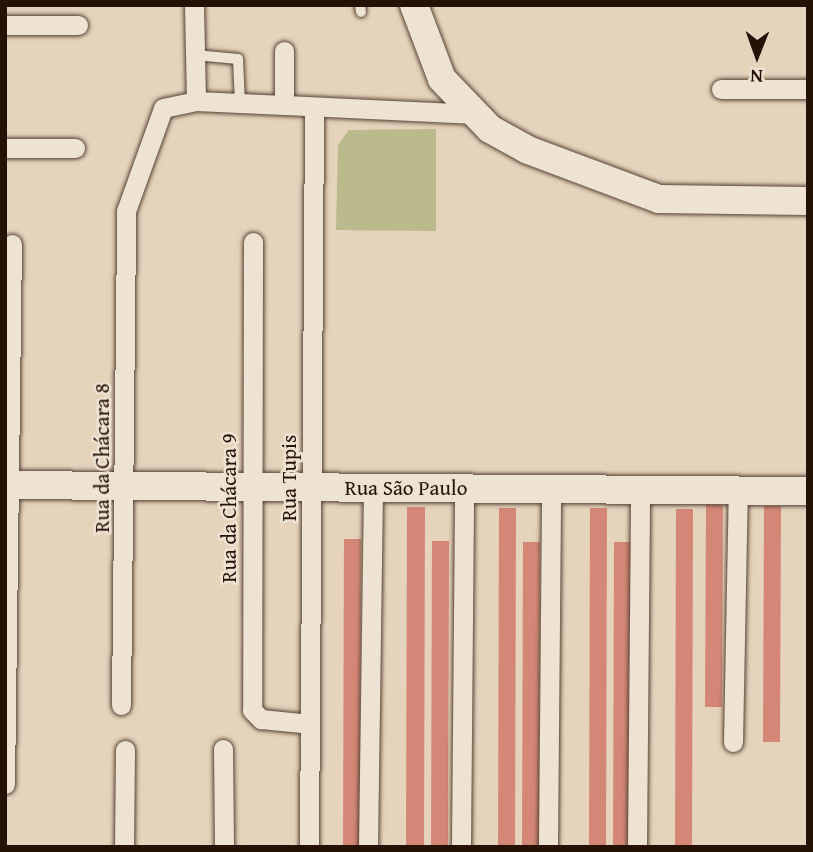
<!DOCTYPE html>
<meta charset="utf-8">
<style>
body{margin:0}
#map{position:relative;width:813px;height:852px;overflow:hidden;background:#e5d3bc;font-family:"Gentium Book Plus",serif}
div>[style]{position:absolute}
.green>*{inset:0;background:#bbba8c}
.building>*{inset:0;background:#d48776}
.roads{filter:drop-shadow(0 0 2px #554234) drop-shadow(0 0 2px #554234)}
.lane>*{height:10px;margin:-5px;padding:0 5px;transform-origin:5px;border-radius:5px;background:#eee2d3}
.street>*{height:19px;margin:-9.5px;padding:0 9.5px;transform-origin:9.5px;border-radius:9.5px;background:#eee2d3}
.secondary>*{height:28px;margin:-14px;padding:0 14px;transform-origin:14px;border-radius:14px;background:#eee2d3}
span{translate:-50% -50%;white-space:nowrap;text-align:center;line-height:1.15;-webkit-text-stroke:5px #eee2d3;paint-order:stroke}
.street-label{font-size:21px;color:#251106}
.frame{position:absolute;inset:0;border:7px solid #251106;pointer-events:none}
.north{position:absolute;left:722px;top:21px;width:70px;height:70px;-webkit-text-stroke:5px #eee2d3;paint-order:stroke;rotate:181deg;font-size:19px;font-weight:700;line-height:28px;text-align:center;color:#251106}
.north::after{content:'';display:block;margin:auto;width:24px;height:32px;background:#251106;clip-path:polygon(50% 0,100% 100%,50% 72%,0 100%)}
</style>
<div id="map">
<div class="green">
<i style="clip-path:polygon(436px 129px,436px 231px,336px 230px,338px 145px,349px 130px)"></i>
</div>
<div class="building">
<i style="clip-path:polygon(706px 504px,723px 505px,722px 707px,705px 707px)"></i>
<i style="clip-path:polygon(764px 506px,781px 506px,780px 742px,763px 742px)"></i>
<i style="clip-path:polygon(407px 507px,425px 507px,424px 847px,406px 847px)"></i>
<i style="clip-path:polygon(499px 508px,516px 508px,515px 847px,498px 847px)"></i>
<i style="clip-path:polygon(590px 508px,607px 508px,606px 847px,589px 847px)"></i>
<i style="clip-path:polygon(676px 509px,693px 509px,692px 847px,675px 847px)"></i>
<i style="clip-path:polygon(344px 539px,361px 539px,360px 847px,343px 847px)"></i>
<i style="clip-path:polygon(432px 541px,449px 541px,448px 847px,431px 847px)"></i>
<i style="clip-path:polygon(523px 542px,540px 542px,539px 847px,522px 847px)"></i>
<i style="clip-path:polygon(614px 542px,631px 542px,630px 847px,613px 847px)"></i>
</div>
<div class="roads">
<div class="lane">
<i style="left:360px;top:5px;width:7px;rotate:82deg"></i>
<i style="left:195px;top:55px;width:43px;rotate:5.3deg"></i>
<i style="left:238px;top:59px;width:44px;rotate:87.4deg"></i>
</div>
<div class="street">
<i style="left:194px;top:5px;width:96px;rotate:88.8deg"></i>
<i style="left:5px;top:25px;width:73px"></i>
<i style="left:284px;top:51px;width:54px;rotate:90deg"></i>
<i style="left:284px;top:105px;width:188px;rotate:2.7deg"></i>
<i style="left:721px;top:89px;width:87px"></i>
<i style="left:5px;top:148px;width:70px"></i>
<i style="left:253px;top:242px;width:468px;rotate:90.1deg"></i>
<i style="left:252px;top:710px;width:13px;rotate:45deg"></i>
<i style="left:261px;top:719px;width:49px;rotate:5.8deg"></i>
<i style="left:121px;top:705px;width:494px;rotate:-89.4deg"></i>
<i style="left:126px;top:211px;width:109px;rotate:-70.2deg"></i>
<i style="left:163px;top:108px;width:34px;rotate:-12deg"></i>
<i style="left:196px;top:101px;width:88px;rotate:2.6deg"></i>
<i style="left:733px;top:742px;width:252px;rotate:-88.9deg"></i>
<i style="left:223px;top:749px;width:98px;rotate:89.4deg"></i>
<i style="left:5px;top:784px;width:540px;rotate:-89.26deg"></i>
<i style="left:124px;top:847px;width:97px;rotate:-89.4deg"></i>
<i style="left:309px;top:847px;width:737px;rotate:-89.61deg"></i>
<i style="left:368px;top:847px;width:359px;rotate:-89.2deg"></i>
<i style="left:461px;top:847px;width:359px;rotate:-89.5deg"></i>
<i style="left:548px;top:847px;width:358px;rotate:-89.5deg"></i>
<i style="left:637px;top:847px;width:358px;rotate:-89.5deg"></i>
</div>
<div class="secondary">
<i style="left:414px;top:5px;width:79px;rotate:69.3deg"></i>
<i style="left:442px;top:79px;width:69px;rotate:46.2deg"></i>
<i style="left:490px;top:129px;width:43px;rotate:28.9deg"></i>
<i style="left:528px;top:150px;width:140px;rotate:20.5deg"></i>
<i style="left:659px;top:199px;width:149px;rotate:0.8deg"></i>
<i style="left:5px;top:485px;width:803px;rotate:0.43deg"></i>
</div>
</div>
<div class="street-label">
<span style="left:102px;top:458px;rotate:-90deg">Rua da Chácara 8</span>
<span style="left:289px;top:478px;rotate:-90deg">Rua Tupis</span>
<span style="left:406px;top:488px">Rua São Paulo</span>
<span style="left:229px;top:508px;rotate:-90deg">Rua da Chácara 9</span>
</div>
<div class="frame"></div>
<div class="north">N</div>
</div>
